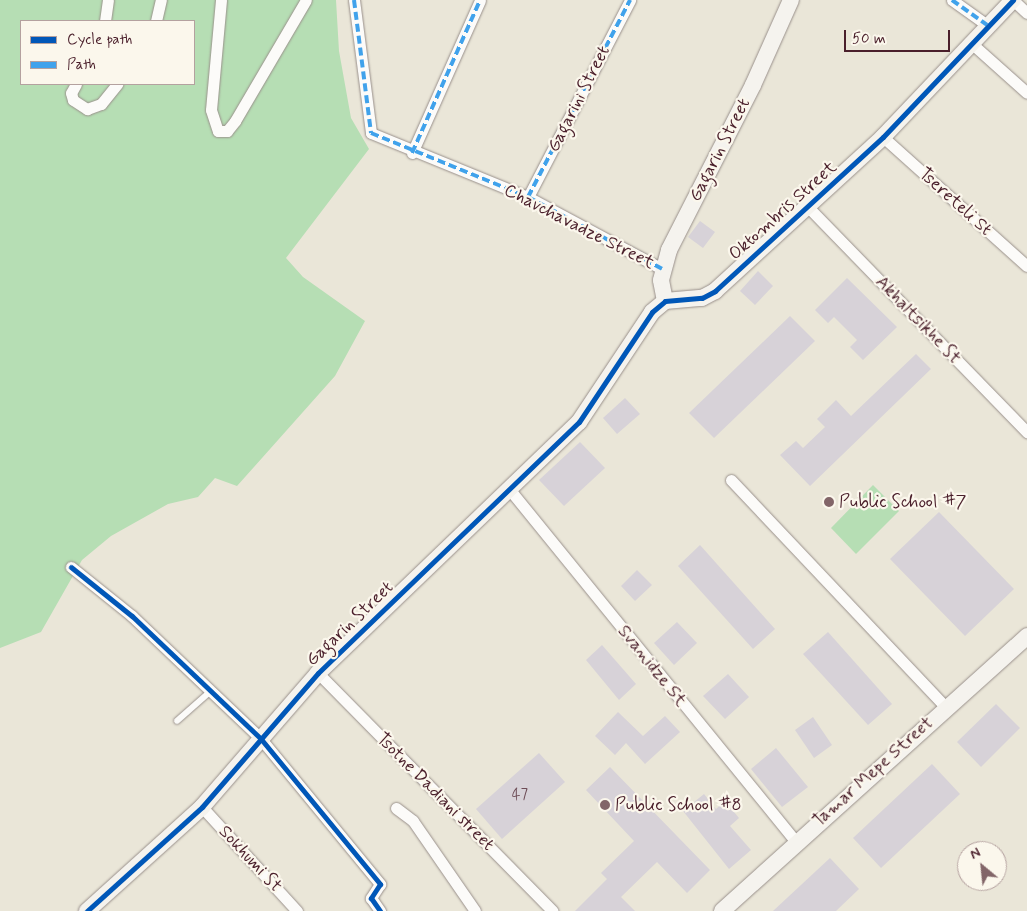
<!DOCTYPE html>
<style>
body{margin:0}
#map{position:relative;width:1027px;height:911px;overflow:hidden;background:#eae6d8;font-family:Mynerve,sans-serif}
div>[style]{position:absolute}
.green>*{inset:0;background:#b6deb4}
.building>*{inset:0;background:#d7d2d8}
.roads{filter:drop-shadow(0 0 1px #99908b) drop-shadow(0 0 1px #99908b)}
.lane>*{height:5.5px;margin:-2.75px;padding:0 2.75px;transform-origin:2.75px;border-radius:2.75px;background:#fcfbf9}
.street>*{height:11px;margin:-5.5px;padding:0 5.5px;transform-origin:5.5px;border-radius:5.5px;background:#fcfbf9}
.secondary>*{height:16px;margin:-8px;padding:0 8px;transform-origin:8px;border-radius:8px;background:#f5f3ee}
.quiet>*{height:4px;margin-top:-2px;transform-origin:0;background:repeating-linear-gradient(90deg,#40a2eb 0 8px,transparent 0 12px)}
.cycleway>*{height:5px;margin:-2.5px;padding:0 2.5px;transform-origin:2.5px;border-radius:2.5px;background:#0057b8}
.dots>*{width:14px;height:14px;translate:-50% -50%;box-sizing:border-box;border:2px solid #fbf7ec;border-radius:50%}
span{translate:-50% -50%;white-space:nowrap;text-align:center;line-height:1.15;-webkit-text-stroke:4.5px #fbf7ec;paint-order:stroke}
.number-label{font-size:15px;color:#6d4c56}
.number-label span{-webkit-text-stroke-width:0}
.street-label{font-size:18px;color:#4a1f2b}
.poi-label{font-size:18px;color:#4a1f2b}
.left{translate:0 -50%;text-align:left}
.legend{position:absolute;left:20px;top:20px;width:175px;height:65px;box-sizing:border-box;background:#fbf7ec;border:1px solid #b4a19f;margin:0;padding:6px 9px;list-style:none;font-size:15px;color:#4a1f2b}
.legend li{display:flex;align-items:center;gap:10px;height:25px}
.legend b{width:25px;border:1px solid #b4a19f}
.north{position:absolute;left:957px;top:841px;width:50px;height:50px;box-sizing:border-box;background:#fbf7ec;border:1px solid #b4a19f;border-radius:50%;rotate:332deg;font-size:14px;font-weight:700;line-height:20px;text-align:center;color:#4a1f2b}
.north::after{content:'';display:block;margin:auto;width:18px;height:22px;background:#826568;clip-path:polygon(50% 0,100% 100%,50% 72%,0 100%)}
.scale{position:absolute;left:844px;top:30px;width:106px;height:22px;box-sizing:border-box;border:2px solid #4a1f2b;border-top:0;padding-left:6px;font-size:15px;line-height:18px;white-space:nowrap;color:#4a1f2b;-webkit-text-stroke:4px #fbf7ec;paint-order:stroke}
</style>
<div id="map">
<div class="green">
<i style="clip-path:polygon(evenodd,0 0,336px 0,339px 51px,351px 118px,369px 149px,286px 258px,303px 277px,365px 321px,335px 376px,237px 486px,215px 478px,198px 497px,168px 504px,111px 536px,82px 560px,41px 632px,0 648px,0 0,21px 21px,194px 21px,194px 84px,21px 84px,21px 21px)"></i>
<i style="clip-path:polygon(873px 485px,899px 511px,856px 554px,831px 528px)"></i>
</div>
<div class="building">
<i style="clip-path:polygon(700px 221px,715px 232px,703px 248px,688px 237px)"></i>
<i style="clip-path:polygon(758px 271px,773px 286px,755px 305px,740px 291px)"></i>
<i style="clip-path:polygon(847px 278px,897px 327px,863px 360px,850px 347px,857px 340px,834px 317px,828px 323px,815px 310px)"></i>
<i style="clip-path:polygon(790px 316px,815px 341px,714px 438px,689px 413px)"></i>
<i style="clip-path:polygon(916px 354px,931px 369px,810px 486px,780px 455px,796px 441px,803px 448px,825px 427px,817px 419px,836px 400px,851px 416px)"></i>
<i style="clip-path:polygon(625px 398px,640px 414px,617px 434px,603px 418px)"></i>
<i style="clip-path:polygon(580px 442px,605px 468px,564px 506px,539px 480px)"></i>
<i style="clip-path:polygon(939px 512px,1014px 589px,965px 636px,890px 559px)"></i>
<i style="clip-path:polygon(700px 545px,775px 629px,753px 649px,678px 566px)"></i>
<i style="clip-path:polygon(637px 570px,652px 585px,635px 601px,621px 586px)"></i>
<i style="clip-path:polygon(677px 622px,697px 643px,674px 665px,654px 643px)"></i>
<i style="clip-path:polygon(828px 632px,892px 704px,868px 725px,803px 654px)"></i>
<i style="clip-path:polygon(602px 645px,636px 684px,619px 700px,586px 660px)"></i>
<i style="clip-path:polygon(728px 674px,749px 697px,725px 719px,703px 696px)"></i>
<i style="clip-path:polygon(996px 704px,1020px 728px,981px 767px,957px 742px)"></i>
<i style="clip-path:polygon(618px 712px,643px 736px,665px 716px,680px 732px,645px 764px,626px 743px,615px 755px,595px 736px)"></i>
<i style="clip-path:polygon(813px 717px,832px 745px,814px 758px,795px 730px)"></i>
<i style="clip-path:polygon(776px 748px,808px 787px,782px 807px,751px 769px)"></i>
<i style="clip-path:polygon(539px 753px,565px 782px,502px 839px,476px 809px)"></i>
<i style="clip-path:polygon(932px 764px,960px 794px,881px 868px,853px 838px)"></i>
<i style="clip-path:polygon(610px 767px,710px 870px,687px 893px,657px 862px,621px 897px,635px 911px,575px 911px,607px 879px,601px 873px,634px 841px,586px 790px)"></i>
<i style="clip-path:polygon(704px 794px,716px 809px,725px 801px,739px 818px,730px 826px,751px 850px,729px 869px,683px 811px)"></i>
<i style="clip-path:polygon(830px 858px,859px 889px,836px 911px,773px 911px)"></i>
</div>
<div class="roads">
<div class="lane">
<i style="left:177px;top:721px;width:45px;rotate:-41.4deg"></i>
</div>
<div class="street">
<i style="left:221px;top:0;width:110px;rotate:95.2deg"></i>
<i style="left:211px;top:110px;width:22px;rotate:72deg"></i>
<i style="left:218px;top:131px;width:9px"></i>
<i style="left:227px;top:131px;width:13px;rotate:-51deg"></i>
<i style="left:235px;top:121px;width:140px;rotate:-59.6deg"></i>
<i style="left:354px;top:0;width:134px;rotate:82.7deg"></i>
<i style="left:371px;top:133px;width:170px;rotate:22.2deg"></i>
<i style="left:528px;top:197px;width:152px;rotate:28.2deg"></i>
<i style="left:952px;top:0;width:43px;rotate:35.5deg"></i>
<i style="left:1013px;top:0;width:19px;rotate:43deg"></i>
<i style="left:105px;top:21px;width:21px;rotate:-82deg"></i>
<i style="left:156px;top:21px;width:22px;rotate:-77deg"></i>
<i style="left:970px;top:42px;width:76px;rotate:41.8deg"></i>
<i style="left:76px;top:84px;width:10px;rotate:119deg"></i>
<i style="left:71px;top:93px;width:7px;rotate:74deg"></i>
<i style="left:73px;top:100px;width:17px;rotate:33deg"></i>
<i style="left:87px;top:109px;width:15px;rotate:-20deg"></i>
<i style="left:101px;top:104px;width:26px;rotate:-51deg"></i>
<i style="left:883px;top:137px;width:193px;rotate:41.9deg"></i>
<i style="left:412px;top:153px;width:167px;rotate:-66deg"></i>
<i style="left:528px;top:197px;width:222px;rotate:-62.6deg"></i>
<i style="left:809px;top:208px;width:313px;rotate:45.8deg"></i>
<i style="left:731px;top:480px;width:313px;rotate:46.6deg"></i>
<i style="left:510px;top:490px;width:452px;rotate:50.9deg"></i>
<i style="left:71px;top:567px;width:78px;rotate:38.8deg"></i>
<i style="left:132px;top:616px;width:178px;rotate:43.6deg"></i>
<i style="left:261px;top:739px;width:188px;rotate:50.6deg"></i>
<i style="left:380px;top:884px;width:17px;rotate:123deg"></i>
<i style="left:371px;top:898px;width:16px;rotate:55deg"></i>
<i style="left:318px;top:673px;width:334px;rotate:45.4deg"></i>
<i style="left:202px;top:807px;width:141px;rotate:47.6deg"></i>
<i style="left:396px;top:808px;width:21px;rotate:37deg"></i>
<i style="left:413px;top:821px;width:109px;rotate:55.4deg"></i>
</div>
<div class="secondary">
<i style="left:665px;top:301px;width:21px;rotate:-101deg"></i>
<i style="left:661px;top:280px;width:31px;rotate:-75deg"></i>
<i style="left:669px;top:250px;width:185px;rotate:-63deg"></i>
<i style="left:753px;top:85px;width:93px;rotate:-65.9deg"></i>
<i style="left:87px;top:911px;width:155px;rotate:-42.1deg"></i>
<i style="left:202px;top:807px;width:177px;rotate:-49.1deg"></i>
<i style="left:318px;top:673px;width:362px;rotate:-43.9deg"></i>
<i style="left:579px;top:422px;width:132px;rotate:-56.4deg"></i>
<i style="left:652px;top:312px;width:17px;rotate:-40deg"></i>
<i style="left:665px;top:301px;width:37px;rotate:-5deg"></i>
<i style="left:702px;top:298px;width:15px;rotate:-28deg"></i>
<i style="left:715px;top:291px;width:228px;rotate:-42.5deg"></i>
<i style="left:883px;top:137px;width:189px;rotate:-46.5deg"></i>
<i style="left:722px;top:911px;width:411px;rotate:-42deg"></i>
</div>
</div>
<div class="quiet">
<i style="left:354px;top:0;width:134px;rotate:82.7deg"></i>
<i style="left:371px;top:133px;width:170px;rotate:22.2deg"></i>
<i style="left:528px;top:197px;width:152px;rotate:28.2deg"></i>
<i style="left:952px;top:0;width:43px;rotate:35.5deg"></i>
<i style="left:412px;top:153px;width:167px;rotate:-66deg"></i>
<i style="left:528px;top:197px;width:222px;rotate:-62.6deg"></i>
</div>
<div class="cycleway">
<i style="left:71px;top:567px;width:78px;rotate:38.8deg"></i>
<i style="left:132px;top:616px;width:178px;rotate:43.6deg"></i>
<i style="left:261px;top:739px;width:188px;rotate:50.6deg"></i>
<i style="left:380px;top:884px;width:17px;rotate:123deg"></i>
<i style="left:371px;top:898px;width:16px;rotate:55deg"></i>
<i style="left:87px;top:911px;width:155px;rotate:-42.1deg"></i>
<i style="left:202px;top:807px;width:177px;rotate:-49.1deg"></i>
<i style="left:318px;top:673px;width:362px;rotate:-43.9deg"></i>
<i style="left:579px;top:422px;width:132px;rotate:-56.4deg"></i>
<i style="left:652px;top:312px;width:17px;rotate:-40deg"></i>
<i style="left:665px;top:301px;width:37px;rotate:-5deg"></i>
<i style="left:702px;top:298px;width:15px;rotate:-28deg"></i>
<i style="left:715px;top:291px;width:228px;rotate:-42.5deg"></i>
<i style="left:883px;top:137px;width:189px;rotate:-46.5deg"></i>
</div>
<div class="dots">
<i style="left:829px;top:502px;background:#826568"></i>
<i style="left:605px;top:805px;background:#826568"></i>
</div>
<div class="number-label">
<span style="left:520px;top:796px">47</span>
</div>
<div class="street-label">
<span style="left:579px;top:99px;rotate:-63deg">Gagarini Street</span>
<span style="left:720px;top:150px;rotate:-63deg">Gagarin Street</span>
<span style="left:955px;top:202px;rotate:42deg">Tsereteli St</span>
<span style="left:783px;top:211px;rotate:-42deg">Oktombris Street</span>
<span style="left:579px;top:227px;rotate:27deg">Chavchavadze Street</span>
<span style="left:918px;top:320px;rotate:46deg">Akhaltsikhe St</span>
<span style="left:350px;top:624px;rotate:-44deg">Gagarin Street</span>
<span style="left:652px;top:666px;rotate:51deg">Svanidze St</span>
<span style="left:873px;top:772px;rotate:-42deg">Tamar Mepe Street</span>
<span style="left:435px;top:792px;rotate:45deg">Tsotne Dadiani street</span>
<span style="left:250px;top:859px;rotate:47deg">Sokhumi St</span>
</div>
<div class="poi-label">
<span class="left" style="left:839px;top:502px">Public School #7</span>
<span class="left" style="left:615px;top:805px">Public School #8</span>
</div>
<ul class="legend">
<li><b style="height:6px;background:#0057b8"></b>Cycle path</li>
<li><b style="height:6px;background:#40a2eb"></b>Path</li>
</ul>
<div class="north">N</div>
<div class="scale">50 m</div>
</div>
